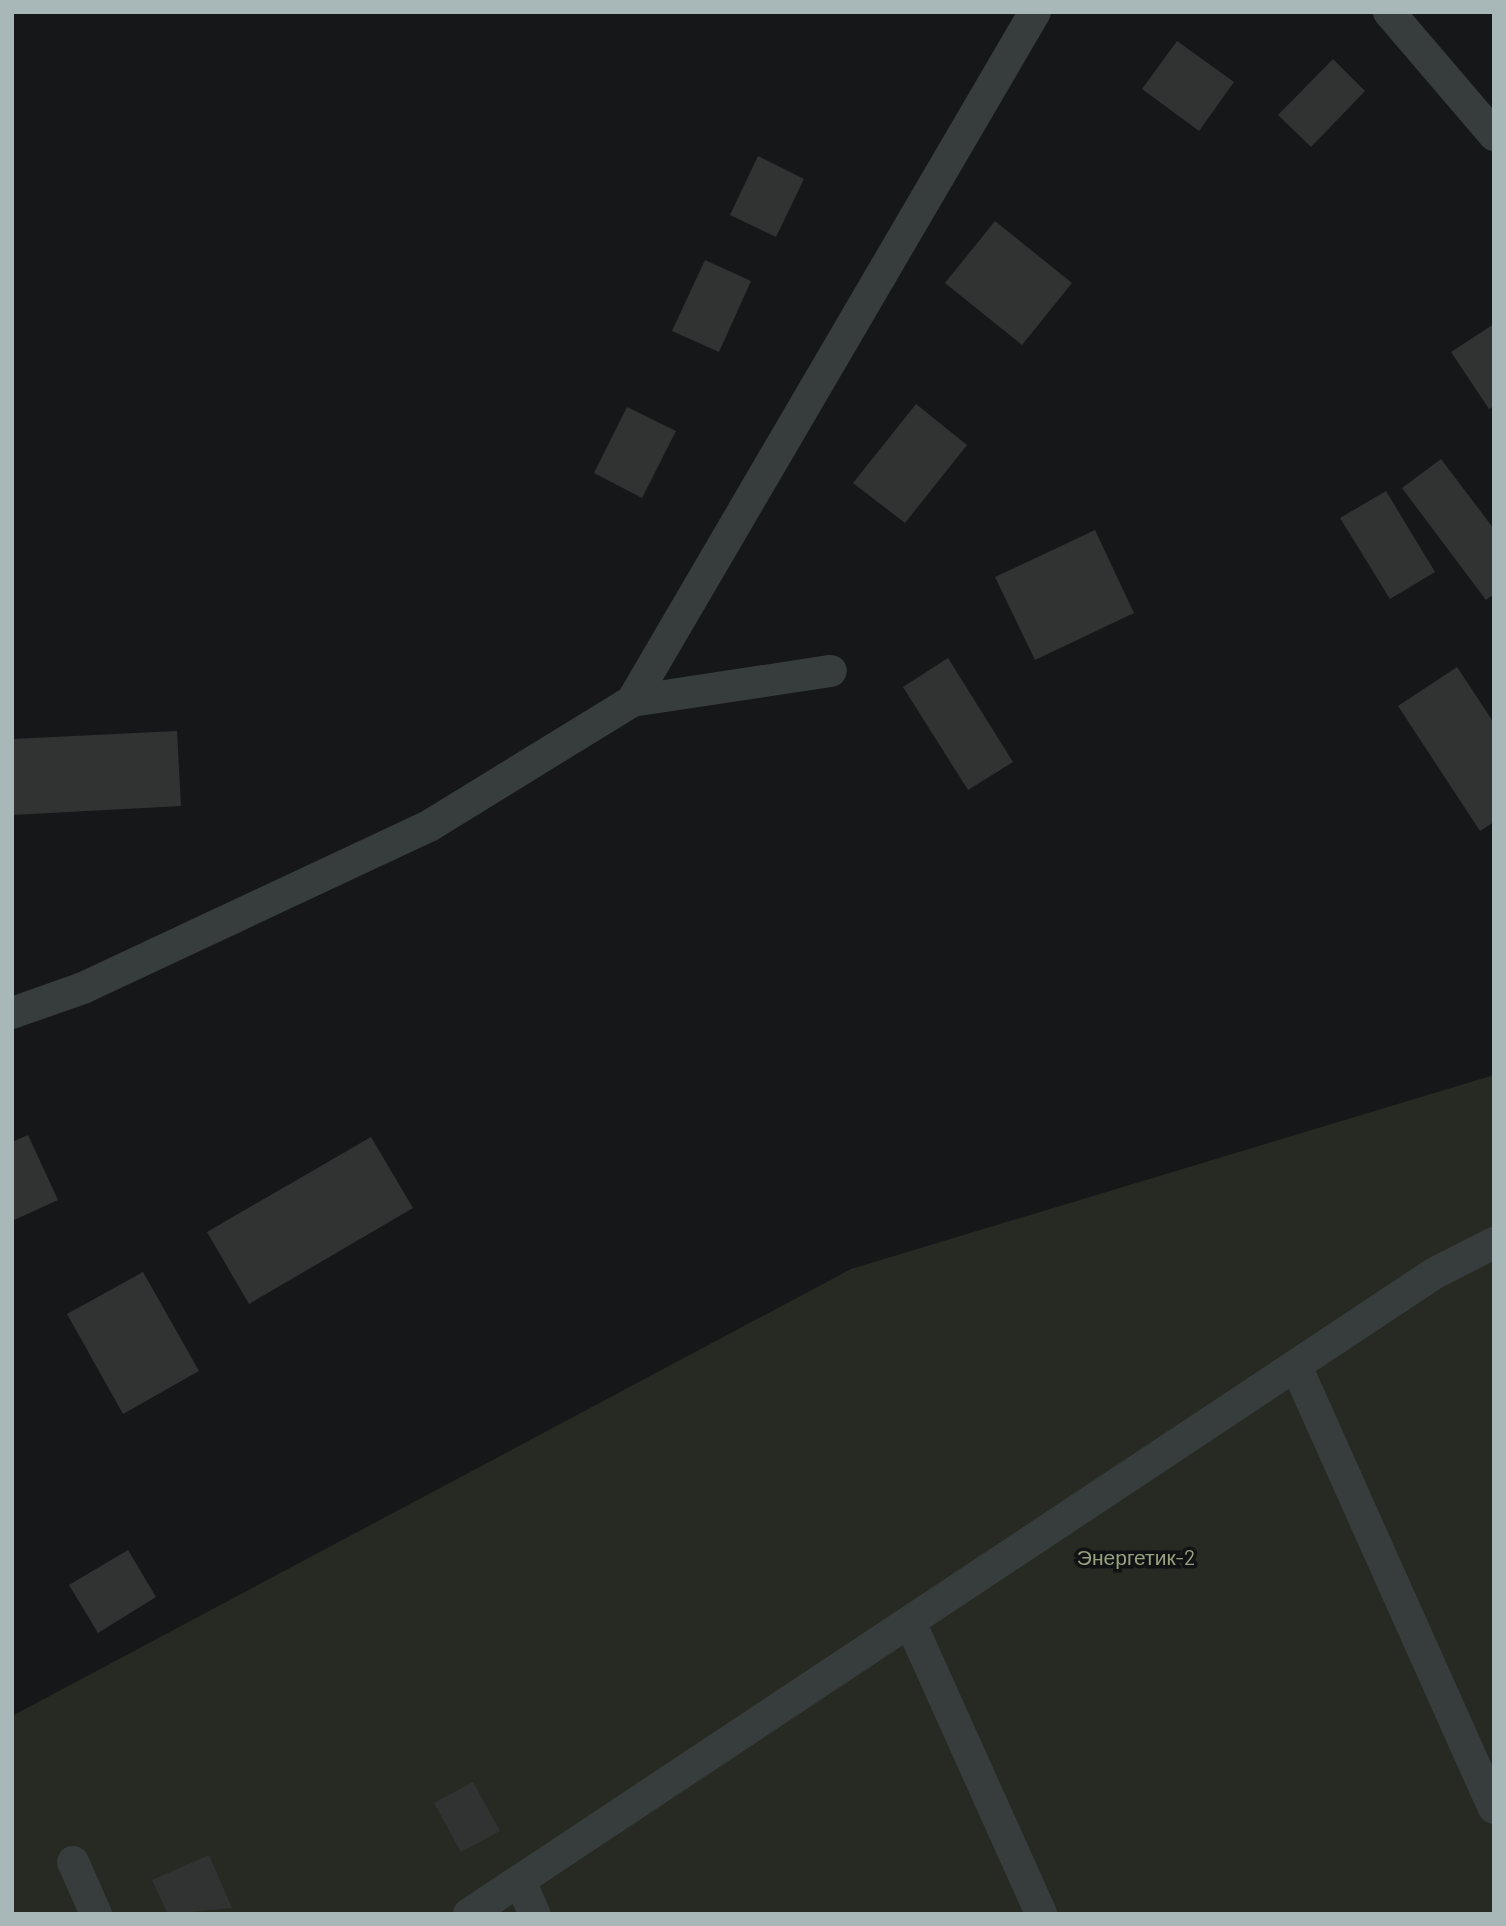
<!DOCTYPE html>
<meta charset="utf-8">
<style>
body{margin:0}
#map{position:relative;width:1506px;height:1926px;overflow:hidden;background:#161718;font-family:Barlow,sans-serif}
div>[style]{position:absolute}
.green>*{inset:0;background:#262a22}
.building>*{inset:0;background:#313333}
.minor>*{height:32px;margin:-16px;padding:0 16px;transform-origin:16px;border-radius:16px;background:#373c3c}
span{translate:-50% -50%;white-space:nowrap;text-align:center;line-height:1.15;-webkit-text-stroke:7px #111213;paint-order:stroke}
.park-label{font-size:21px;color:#96a27f}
.frame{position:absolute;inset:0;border:14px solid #a8b7b7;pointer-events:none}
</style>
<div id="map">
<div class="green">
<i style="clip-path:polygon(1494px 1075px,1494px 1914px,12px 1914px,12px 1716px,851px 1269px)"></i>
</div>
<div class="building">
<i style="clip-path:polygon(1177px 41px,1234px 82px,1199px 131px,1142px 89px)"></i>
<i style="clip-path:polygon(1333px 59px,1365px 91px,1311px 147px,1278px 115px)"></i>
<i style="clip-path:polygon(758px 156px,804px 179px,776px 237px,730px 215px)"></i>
<i style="clip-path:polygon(995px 221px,1072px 283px,1022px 345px,945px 283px)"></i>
<i style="clip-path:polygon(705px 260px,751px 281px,719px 352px,672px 331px)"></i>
<i style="clip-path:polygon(1494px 324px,1494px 406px,1489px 409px,1451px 352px)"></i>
<i style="clip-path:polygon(916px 404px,967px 445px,905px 523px,853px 483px)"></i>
<i style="clip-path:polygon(627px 407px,676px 431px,642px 498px,594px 473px)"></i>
<i style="clip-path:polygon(1441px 459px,1494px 529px,1494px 594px,1486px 600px,1402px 488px)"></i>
<i style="clip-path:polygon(1386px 491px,1435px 572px,1390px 599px,1340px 518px)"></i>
<i style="clip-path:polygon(1095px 530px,1134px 613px,1035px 660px,995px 577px)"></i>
<i style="clip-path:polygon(948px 658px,1013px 762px,968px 790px,903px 687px)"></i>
<i style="clip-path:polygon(1457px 667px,1494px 723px,1494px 822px,1480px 831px,1398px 706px)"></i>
<i style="clip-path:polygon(177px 731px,181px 806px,12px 815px,12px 739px)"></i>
<i style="clip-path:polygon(28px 1135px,58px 1200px,12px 1221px,12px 1142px)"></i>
<i style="clip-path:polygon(371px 1137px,413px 1208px,249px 1304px,207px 1232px)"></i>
<i style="clip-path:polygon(143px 1272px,199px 1371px,123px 1414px,67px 1314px)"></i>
<i style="clip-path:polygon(128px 1550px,156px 1597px,98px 1633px,69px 1585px)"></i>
<i style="clip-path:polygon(473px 1782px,500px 1831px,461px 1852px,434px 1803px)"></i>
<i style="clip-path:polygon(209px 1855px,232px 1908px,168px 1914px,152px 1880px)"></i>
</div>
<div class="minor">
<i style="left:1389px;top:12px;width:162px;rotate:49.5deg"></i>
<i style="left:632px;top:701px;width:201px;rotate:-8.6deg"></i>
<i style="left:12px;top:1013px;width:75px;rotate:-19.4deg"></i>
<i style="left:83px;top:988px;width:382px;rotate:-25.1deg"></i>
<i style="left:429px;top:826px;width:238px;rotate:-31.6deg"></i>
<i style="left:632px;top:701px;width:798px;rotate:-59.68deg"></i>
<i style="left:1296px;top:1366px;width:484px;rotate:65.9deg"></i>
<i style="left:910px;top:1622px;width:320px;rotate:65.8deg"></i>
<i style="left:73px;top:1862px;width:57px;rotate:66.1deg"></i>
<i style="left:520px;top:1881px;width:36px;rotate:66deg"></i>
<i style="left:469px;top:1914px;width:1159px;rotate:-33.57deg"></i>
<i style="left:1435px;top:1273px;width:66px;rotate:-27deg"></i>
</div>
<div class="park-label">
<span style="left:1136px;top:1557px">Энергетик-2</span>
</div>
<div class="frame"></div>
</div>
